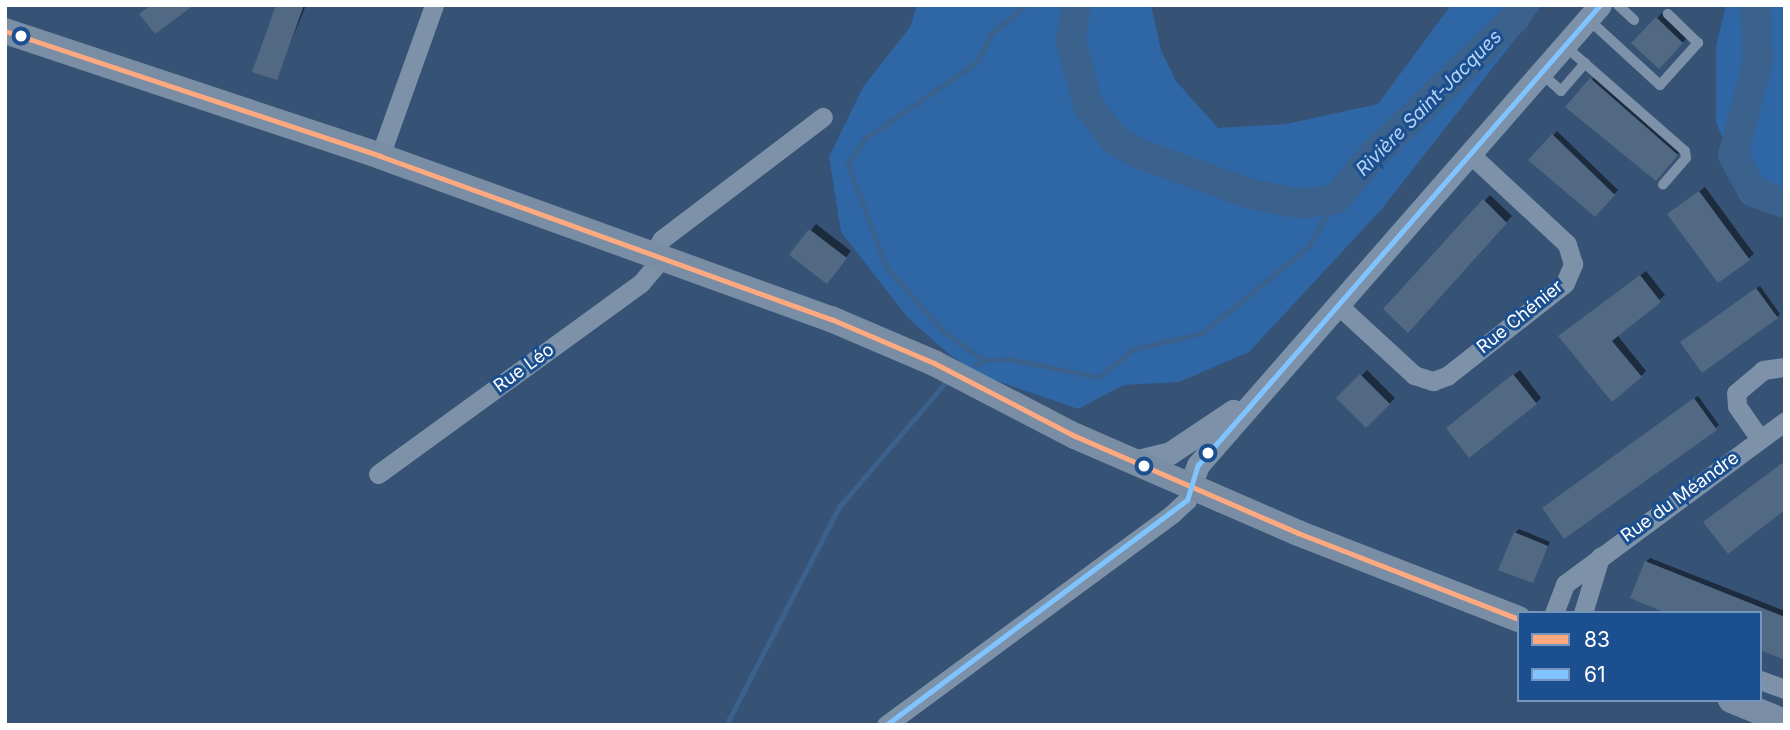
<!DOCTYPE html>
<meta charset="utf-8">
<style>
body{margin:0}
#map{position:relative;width:1790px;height:730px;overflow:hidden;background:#365274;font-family:Inter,sans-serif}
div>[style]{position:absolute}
.green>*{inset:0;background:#2f66a5}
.shadow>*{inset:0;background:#0007}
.stream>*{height:5px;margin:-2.5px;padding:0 2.5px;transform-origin:2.5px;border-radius:2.5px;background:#3b618d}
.river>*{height:30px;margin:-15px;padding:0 15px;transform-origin:15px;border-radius:15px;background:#3b618d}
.building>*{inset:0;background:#526984}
.service>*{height:10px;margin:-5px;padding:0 5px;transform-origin:5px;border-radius:5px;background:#7d92a8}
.minor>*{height:19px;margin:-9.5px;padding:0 9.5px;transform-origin:9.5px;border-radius:9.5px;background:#7d92a8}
.tertiary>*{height:23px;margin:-11.5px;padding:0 11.5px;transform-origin:11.5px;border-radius:11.5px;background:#7d92a8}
.secondary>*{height:26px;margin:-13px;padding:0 13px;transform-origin:13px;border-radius:13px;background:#798da4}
.bus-1>*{height:5px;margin:-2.5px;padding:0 2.5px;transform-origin:2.5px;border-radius:2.5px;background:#ffa980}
.bus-2>*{height:5px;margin:-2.5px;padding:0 2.5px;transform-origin:2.5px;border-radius:2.5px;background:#80c4ff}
.dots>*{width:19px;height:19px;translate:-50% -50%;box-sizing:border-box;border:4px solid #1b4f8f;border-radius:50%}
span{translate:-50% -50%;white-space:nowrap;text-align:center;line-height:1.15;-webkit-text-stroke:6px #1b4f8f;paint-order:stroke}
.street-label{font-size:18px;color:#fff}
.water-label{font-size:19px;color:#b5d3f5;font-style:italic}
.frame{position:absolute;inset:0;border:7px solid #fff;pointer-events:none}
.legend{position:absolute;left:1517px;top:611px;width:245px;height:91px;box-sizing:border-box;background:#1b4f8f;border:2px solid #7695bc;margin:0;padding:9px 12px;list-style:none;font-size:21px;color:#fff}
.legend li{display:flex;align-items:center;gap:14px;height:35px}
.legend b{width:35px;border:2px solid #7695bc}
</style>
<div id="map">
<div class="green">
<i style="clip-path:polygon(917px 5px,1151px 5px,1161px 50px,1176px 81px,1218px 128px,1286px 124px,1378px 104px,1451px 5px,1542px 5px,1381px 210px,1249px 352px,1179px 382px,1124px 385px,1078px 409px,980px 375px,950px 355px,908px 318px,841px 232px,829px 157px,863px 87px,910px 27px)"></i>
<i style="clip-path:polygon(1726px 5px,1785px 5px,1785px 207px,1740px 181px,1716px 122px,1716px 47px)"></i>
</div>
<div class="shadow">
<i style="clip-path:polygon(278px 5px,306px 5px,276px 78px)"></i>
<i style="clip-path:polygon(1662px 13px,1688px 37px,1659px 67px,1634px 43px)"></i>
<i style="clip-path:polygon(1599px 72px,1684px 147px,1663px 171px,1567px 107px)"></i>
<i style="clip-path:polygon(1557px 131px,1618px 190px,1595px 215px,1531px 160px)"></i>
<i style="clip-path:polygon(1705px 187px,1754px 254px,1748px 259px,1675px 209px)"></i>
<i style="clip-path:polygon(1490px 195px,1512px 216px,1413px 325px,1386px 309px)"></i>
<i style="clip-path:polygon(816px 224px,851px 251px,832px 276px,791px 255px)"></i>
<i style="clip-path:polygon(1646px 271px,1665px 295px,1617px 335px,1646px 371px,1641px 376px,1560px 336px)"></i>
<i style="clip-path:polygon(1760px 286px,1780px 314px,1777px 317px,1686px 339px)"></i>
<i style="clip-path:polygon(1367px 370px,1395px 398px,1367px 426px,1339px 398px)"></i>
<i style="clip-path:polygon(1520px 370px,1541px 398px,1536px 403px,1453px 423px)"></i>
<i style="clip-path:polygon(1698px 396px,1719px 425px,1715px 428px,1548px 505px)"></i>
<i style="clip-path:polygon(1519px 529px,1550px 542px,1532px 581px,1515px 533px)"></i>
<i style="clip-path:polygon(1650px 558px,1785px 611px,1785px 658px,1760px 613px,1646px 562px)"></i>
</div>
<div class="stream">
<i style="left:983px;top:360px;width:49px;rotate:-144.1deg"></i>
<i style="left:943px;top:331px;width:86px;rotate:-131.7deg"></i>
<i style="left:886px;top:267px;width:110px;rotate:-110.3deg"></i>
<i style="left:848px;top:164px;width:30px;rotate:-57deg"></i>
<i style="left:864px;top:139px;width:137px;rotate:-34.3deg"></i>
<i style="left:977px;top:62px;width:33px;rotate:-63deg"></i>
<i style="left:992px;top:33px;width:44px;rotate:-39.5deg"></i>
<i style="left:976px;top:365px;width:9px;rotate:-36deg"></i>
<i style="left:983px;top:360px;width:27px;rotate:-2deg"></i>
<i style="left:1010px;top:359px;width:90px;rotate:11.6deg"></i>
<i style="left:1098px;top:377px;width:46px;rotate:-37.9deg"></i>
<i style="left:1134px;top:349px;width:70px;rotate:-13.2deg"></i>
<i style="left:1202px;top:333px;width:136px;rotate:-39.1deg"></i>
<i style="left:1308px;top:247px;width:56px;rotate:-59.7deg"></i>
<i style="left:726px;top:725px;width:246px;rotate:-62.6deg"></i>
<i style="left:839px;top:507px;width:162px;rotate:-49.5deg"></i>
</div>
<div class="river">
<i style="left:1076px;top:5px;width:37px;rotate:98deg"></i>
<i style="left:1071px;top:42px;width:65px;rotate:74.9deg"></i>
<i style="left:1088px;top:105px;width:43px;rotate:52.6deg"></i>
<i style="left:1114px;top:139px;width:27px;rotate:31deg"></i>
<i style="left:1137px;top:153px;width:120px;rotate:19.9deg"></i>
<i style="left:1250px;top:194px;width:54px;rotate:10.7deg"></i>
<i style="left:1303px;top:204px;width:33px;rotate:-9deg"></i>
<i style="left:1336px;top:199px;width:60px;rotate:-49.7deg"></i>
<i style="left:1375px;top:153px;width:194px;rotate:-44deg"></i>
<i style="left:1515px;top:18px;width:15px;rotate:-58deg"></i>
<i style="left:1755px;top:5px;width:56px;rotate:86.9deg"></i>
<i style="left:1758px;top:61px;width:97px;rotate:104.9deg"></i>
<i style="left:1733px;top:155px;width:42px;rotate:61.6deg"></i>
<i style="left:1753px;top:192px;width:34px;rotate:19deg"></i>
</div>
<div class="building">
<i style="clip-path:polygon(151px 5px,194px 5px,155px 34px,139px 14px)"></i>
<i style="clip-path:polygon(276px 5px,304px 5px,277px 80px,252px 72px)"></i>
<i style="clip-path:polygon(1656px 17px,1683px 43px,1659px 69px,1631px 43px)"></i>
<i style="clip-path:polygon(1590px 78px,1678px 155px,1656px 181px,1565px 107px)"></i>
<i style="clip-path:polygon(1552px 134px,1615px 195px,1595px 217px,1528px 160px)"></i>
<i style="clip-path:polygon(1699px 191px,1750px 260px,1718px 283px,1667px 214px)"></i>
<i style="clip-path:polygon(1483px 199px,1507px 223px,1408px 333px,1383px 309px)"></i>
<i style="clip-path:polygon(809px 229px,847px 258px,827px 284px,789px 255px)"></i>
<i style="clip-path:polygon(1640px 275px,1661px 302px,1612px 341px,1642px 377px,1612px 402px,1558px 336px)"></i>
<i style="clip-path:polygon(1756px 288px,1778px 318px,1702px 373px,1680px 342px)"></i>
<i style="clip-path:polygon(1360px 374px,1390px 404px,1366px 428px,1336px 398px)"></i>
<i style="clip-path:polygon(1513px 374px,1537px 404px,1469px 458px,1446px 428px)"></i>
<i style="clip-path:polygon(1694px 398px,1717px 430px,1564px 539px,1542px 508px)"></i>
<i style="clip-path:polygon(1785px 461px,1785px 510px,1728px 554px,1703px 522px)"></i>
<i style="clip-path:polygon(1514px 532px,1548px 546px,1533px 583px,1498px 570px)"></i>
<i style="clip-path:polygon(1645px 561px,1785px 617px,1785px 660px,1760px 650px,1760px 613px,1666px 613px,1630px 598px)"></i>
</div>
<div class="service">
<i style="left:1618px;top:5px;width:22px;rotate:43deg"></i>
<i style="left:1588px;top:19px;width:98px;rotate:42.5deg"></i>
<i style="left:1660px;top:85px;width:57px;rotate:-47.9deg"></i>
<i style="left:1698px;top:43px;width:42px;rotate:-136deg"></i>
<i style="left:1565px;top:46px;width:159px;rotate:41.2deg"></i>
<i style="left:1685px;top:151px;width:7px;rotate:82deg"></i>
<i style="left:1686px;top:158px;width:35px;rotate:131deg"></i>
<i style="left:1541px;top:73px;width:27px;rotate:42deg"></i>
<i style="left:1561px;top:91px;width:37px;rotate:-49deg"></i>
</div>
<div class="minor">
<i style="left:380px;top:156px;width:160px;rotate:-70.3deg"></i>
<i style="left:653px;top:254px;width:17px;rotate:-59deg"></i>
<i style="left:662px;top:239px;width:202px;rotate:-37.2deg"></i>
<i style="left:1338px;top:305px;width:103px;rotate:42.6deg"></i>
<i style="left:1414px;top:375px;width:20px;rotate:18deg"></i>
<i style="left:1433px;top:381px;width:15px;rotate:-20deg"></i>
<i style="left:1447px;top:376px;width:150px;rotate:-38.2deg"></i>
<i style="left:1565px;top:283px;width:21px;rotate:-67deg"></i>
<i style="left:1573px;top:264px;width:21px;rotate:-107deg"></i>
<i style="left:1567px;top:244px;width:132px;rotate:-137.1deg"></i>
<i style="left:1760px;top:439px;width:40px;rotate:-124.9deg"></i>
<i style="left:1737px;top:406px;width:13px;rotate:-94deg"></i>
<i style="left:1736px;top:393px;width:35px;rotate:-40deg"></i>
<i style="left:1763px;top:370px;width:22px;rotate:-8deg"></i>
<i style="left:378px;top:474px;width:325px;rotate:-36deg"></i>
<i style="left:641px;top:283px;width:34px;rotate:-50deg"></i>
<i style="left:1554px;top:613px;width:31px;rotate:-69deg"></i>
<i style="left:1565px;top:584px;width:274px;rotate:-36.5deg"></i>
<i style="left:1583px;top:613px;width:59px;rotate:-73.1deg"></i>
<i style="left:1760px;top:680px;width:27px;rotate:20deg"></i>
<i style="left:886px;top:725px;width:355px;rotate:-36.4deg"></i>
<i style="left:1172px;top:514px;width:21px;rotate:-43deg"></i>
<i style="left:1187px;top:500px;width:14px;rotate:-78deg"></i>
</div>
<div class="tertiary">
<i style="left:1134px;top:462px;width:37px;rotate:-14deg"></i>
<i style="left:1170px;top:453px;width:76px;rotate:-33.7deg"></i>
<i style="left:1190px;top:486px;width:22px;rotate:-69deg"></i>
<i style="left:1198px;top:465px;width:611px;rotate:-48.85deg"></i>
</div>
<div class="secondary">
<i style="left:5px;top:31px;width:395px;rotate:18.4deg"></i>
<i style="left:380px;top:156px;width:480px;rotate:19.9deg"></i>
<i style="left:831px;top:319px;width:112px;rotate:23.1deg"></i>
<i style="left:934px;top:363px;width:159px;rotate:27.4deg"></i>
<i style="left:1075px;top:436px;width:243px;rotate:23.5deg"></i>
<i style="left:1298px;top:533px;width:237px;rotate:21.3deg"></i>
<i style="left:1731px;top:700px;width:58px;rotate:22.2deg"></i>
</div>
<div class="bus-1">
<i style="left:5px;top:31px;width:395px;rotate:18.4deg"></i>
<i style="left:380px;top:156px;width:480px;rotate:19.9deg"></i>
<i style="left:831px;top:319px;width:112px;rotate:23.1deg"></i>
<i style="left:934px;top:363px;width:159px;rotate:27.4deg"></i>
<i style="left:1075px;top:436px;width:243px;rotate:23.5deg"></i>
<i style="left:1298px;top:533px;width:237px;rotate:21.3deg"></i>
</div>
<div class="bus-2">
<i style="left:886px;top:725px;width:376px;rotate:-36.8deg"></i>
<i style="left:1187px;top:500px;width:37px;rotate:-73deg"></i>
<i style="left:1198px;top:465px;width:611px;rotate:-48.85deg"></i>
</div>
<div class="dots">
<i style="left:21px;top:36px;background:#fff"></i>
<i style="left:1208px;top:453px;background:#fff"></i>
<i style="left:1144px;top:466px;background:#fff"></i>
</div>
<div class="street-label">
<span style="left:1520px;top:317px;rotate:-39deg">Rue Chénier</span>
<span style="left:524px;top:368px;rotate:-36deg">Rue Léo</span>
<span style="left:1680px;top:497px;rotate:-36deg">Rue du Méandre</span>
</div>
<div class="water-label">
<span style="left:1429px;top:103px;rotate:-45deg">Rivière Saint-Jacques</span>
</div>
<div class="frame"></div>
<ul class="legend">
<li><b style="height:9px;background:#ffa980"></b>83</li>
<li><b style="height:9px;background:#80c4ff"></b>61</li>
</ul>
</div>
